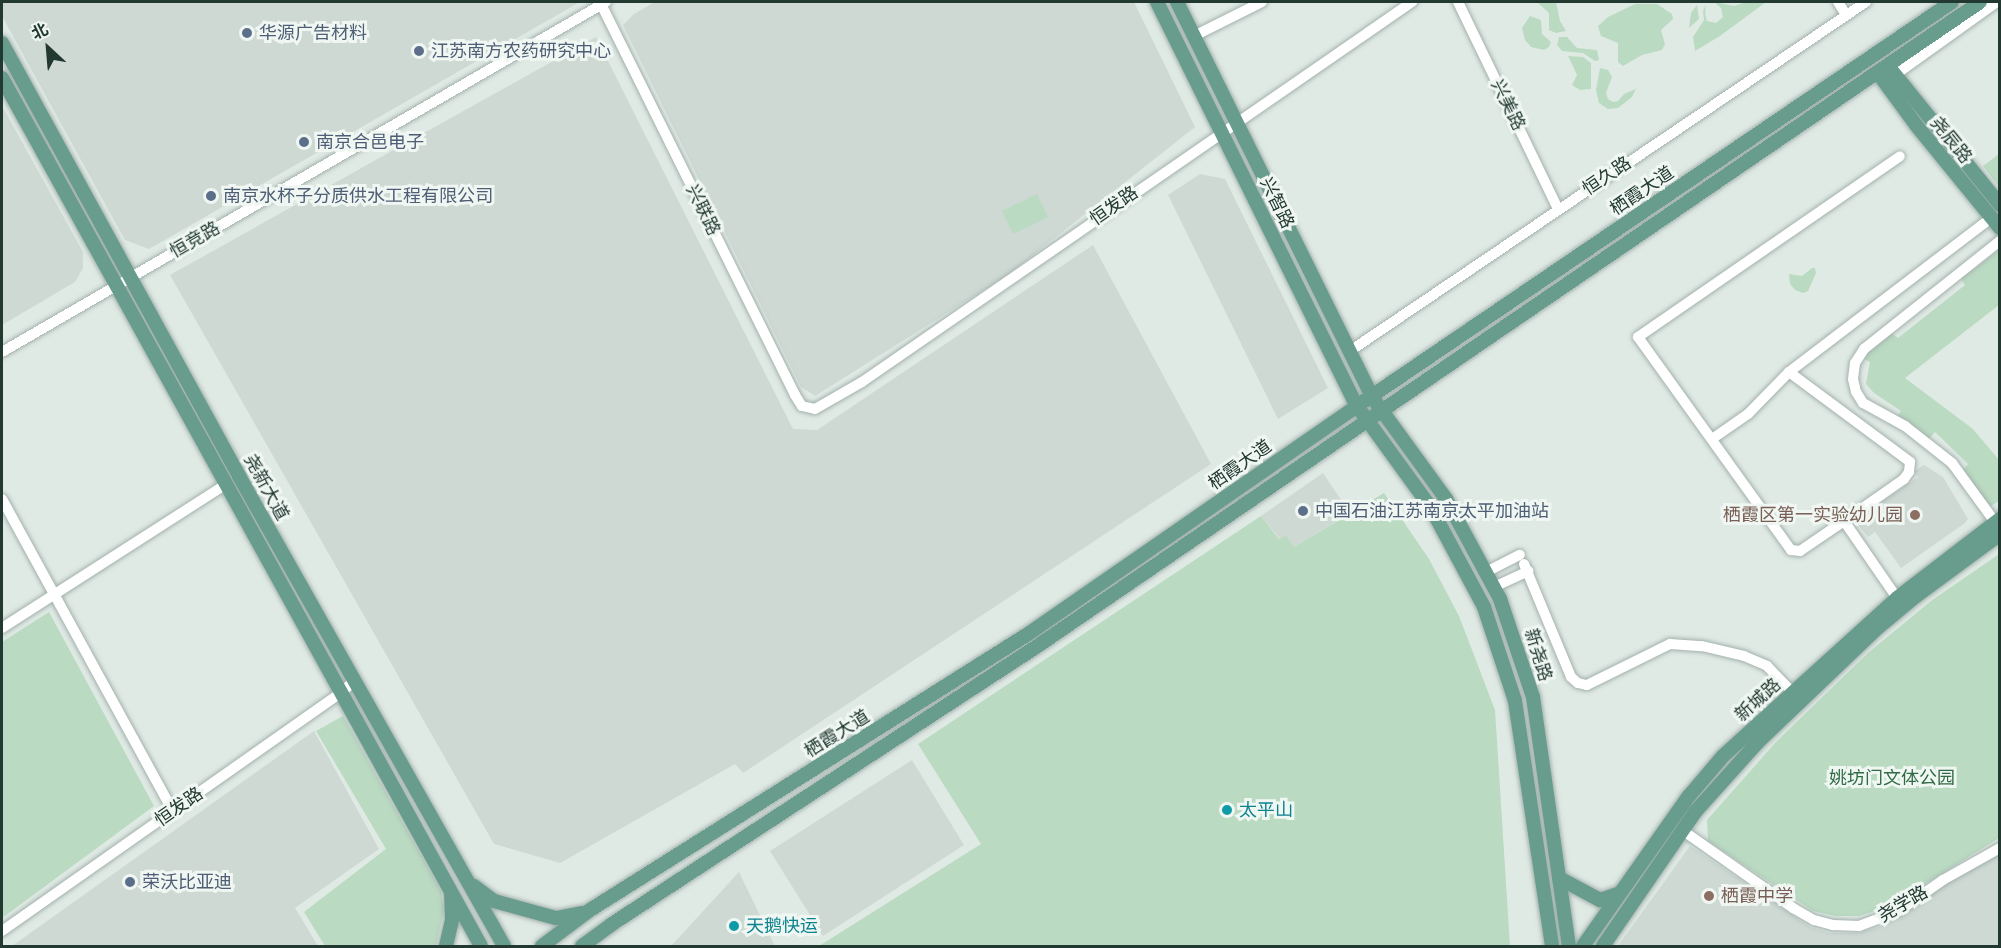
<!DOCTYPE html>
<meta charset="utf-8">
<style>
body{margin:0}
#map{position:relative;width:2001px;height:948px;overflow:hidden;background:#e0eae5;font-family:Helvetica,"Noto Sans SC",sans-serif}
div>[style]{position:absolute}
.built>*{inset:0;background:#ced9d4}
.green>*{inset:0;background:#badac2}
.roads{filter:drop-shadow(0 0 2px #a3b1ac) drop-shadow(0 0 2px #a3b1ac)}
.minor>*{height:10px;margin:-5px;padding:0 5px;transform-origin:5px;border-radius:5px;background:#fff}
.major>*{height:14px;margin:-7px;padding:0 7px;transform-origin:7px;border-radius:7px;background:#689c8d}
.dots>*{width:16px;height:16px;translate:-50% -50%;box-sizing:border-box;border:3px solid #f0f7f3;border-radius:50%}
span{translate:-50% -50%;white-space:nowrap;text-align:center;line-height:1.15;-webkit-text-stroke:6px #f0f7f3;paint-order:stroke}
.service-label{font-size:18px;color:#4e5e75}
.left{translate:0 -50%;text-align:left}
.street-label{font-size:18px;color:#223932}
.education-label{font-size:18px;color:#785e54}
.right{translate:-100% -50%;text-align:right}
.park-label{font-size:18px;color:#306c45}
.culture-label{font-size:18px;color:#0d838f}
.frame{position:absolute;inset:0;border:3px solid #223932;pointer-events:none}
.north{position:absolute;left:18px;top:18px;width:60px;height:60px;-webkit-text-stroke:4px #f0f7f3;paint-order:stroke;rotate:334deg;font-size:16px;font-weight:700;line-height:24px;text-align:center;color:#223932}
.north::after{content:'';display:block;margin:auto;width:21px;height:27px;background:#223932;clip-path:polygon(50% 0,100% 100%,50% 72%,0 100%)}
</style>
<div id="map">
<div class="built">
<i style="clip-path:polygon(2px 2px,580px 2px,149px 249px,125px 240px,2px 16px)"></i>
<i style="clip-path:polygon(655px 2px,1134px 2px,1195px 127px,1009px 274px,815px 396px,801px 387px,623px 25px,634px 14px)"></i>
<i style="clip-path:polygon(596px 37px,793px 429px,817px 430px,1093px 245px,1211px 464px,743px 773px,735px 764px,560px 863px,494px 844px,170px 275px)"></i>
<i style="clip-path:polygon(2px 106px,83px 252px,83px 268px,75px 282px,2px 325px)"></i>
<i style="clip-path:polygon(1200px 174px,1225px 179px,1328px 388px,1278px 419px,1168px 195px)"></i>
<i style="clip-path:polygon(1924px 465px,1943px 477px,1968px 519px,1965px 523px,1901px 568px,1875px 532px,1868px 537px,1855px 521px,1918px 477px,1914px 471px)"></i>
<i style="clip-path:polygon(1323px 473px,1350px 513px,1294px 547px,1280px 539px,1261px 516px)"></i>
<i style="clip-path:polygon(314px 731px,379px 849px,295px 908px,318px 946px,12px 946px)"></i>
<i style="clip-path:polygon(912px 760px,964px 845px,823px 936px,770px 851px)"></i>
<i style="clip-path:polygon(1690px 846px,1810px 927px,1830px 933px,1858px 933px,1886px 925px,1940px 888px,1999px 854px,1999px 946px,1618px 946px)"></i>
<i style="clip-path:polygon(739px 872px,775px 946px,671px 946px)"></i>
</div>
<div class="green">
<i style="clip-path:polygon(1537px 2px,1556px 2px,1560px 21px,1566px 31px,1556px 33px,1549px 30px,1549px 13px)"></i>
<i style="clip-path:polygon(1714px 2px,1734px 6px,1747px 2px,1766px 2px,1720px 36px,1695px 51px,1693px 37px,1704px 20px,1703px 11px,1706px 5px,1705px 14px,1707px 21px,1716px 23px,1723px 17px,1721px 8px)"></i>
<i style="clip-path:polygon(1635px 4px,1657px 4px,1672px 14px,1673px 19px,1661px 30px,1665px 44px,1662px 50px,1642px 55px,1623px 66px,1618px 62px,1618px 43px,1601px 36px,1598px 26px,1608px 17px)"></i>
<i style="clip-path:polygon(1697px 5px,1699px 19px,1689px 28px,1691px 13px)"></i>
<i style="clip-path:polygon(1530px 16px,1541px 20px,1542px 34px,1551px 42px,1549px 47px,1544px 50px,1531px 47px,1525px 40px,1522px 28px)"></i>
<i style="clip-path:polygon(1559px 37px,1567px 37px,1577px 48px,1597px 50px,1599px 60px,1595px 61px,1583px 53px,1562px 51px,1557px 45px)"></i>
<i style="clip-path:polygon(1568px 56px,1583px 57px,1591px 63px,1591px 89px,1580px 90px,1572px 85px,1577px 75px)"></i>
<i style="clip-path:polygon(1600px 68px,1608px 70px,1612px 77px,1606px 93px,1608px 99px,1613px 102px,1618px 101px,1624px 94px,1636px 89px,1632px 97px,1618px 108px,1608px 109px,1599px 103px,1596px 90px)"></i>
<i style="clip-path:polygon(1999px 154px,1999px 187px,1983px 166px)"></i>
<i style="clip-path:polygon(1037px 194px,1048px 217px,1013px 234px,1002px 211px)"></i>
<i style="clip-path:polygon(1999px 250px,1999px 305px,1905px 378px,1973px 429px,1999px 460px,1999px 501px,1989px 507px,1962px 471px,1968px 464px,1935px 432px,1929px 439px,1896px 418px,1901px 411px,1874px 393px,1866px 384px,1870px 362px,1864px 359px,1870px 350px,1890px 332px,1898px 338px,1965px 285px,1961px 279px)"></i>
<i style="clip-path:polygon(1812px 268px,1815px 268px,1816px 273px,1808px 291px,1803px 293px,1795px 290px,1790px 284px,1789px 274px,1802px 276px)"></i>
<i style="clip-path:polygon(1384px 493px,1429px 559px,1459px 616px,1495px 710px,1510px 946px,819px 946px,981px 844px,918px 744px,1261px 516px,1279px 539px,1286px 536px,1294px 547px)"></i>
<i style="clip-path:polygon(1999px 554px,1999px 838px,1888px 907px,1859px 916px,1835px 916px,1813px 911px,1708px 841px,1707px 820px,1776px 742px,1868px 653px,1931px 601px)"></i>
<i style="clip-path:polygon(49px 612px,154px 806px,2px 918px,2px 642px)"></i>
<i style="clip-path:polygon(343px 716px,441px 891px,444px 910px,436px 946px,325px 946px,304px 912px,386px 849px,316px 731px)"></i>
</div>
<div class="roads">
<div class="minor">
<i style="left:600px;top:2px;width:439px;rotate:63.6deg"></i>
<i style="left:795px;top:395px;width:13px;rotate:58deg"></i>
<i style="left:802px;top:406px;width:13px;rotate:13deg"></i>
<i style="left:815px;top:409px;width:54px;rotate:-29.9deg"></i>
<i style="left:862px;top:382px;width:669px;rotate:-34.64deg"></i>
<i style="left:1458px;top:2px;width:230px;rotate:64.2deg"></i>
<i style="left:1838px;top:2px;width:15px;rotate:58deg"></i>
<i style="left:1194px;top:36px;width:76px;rotate:-26.6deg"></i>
<i style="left:1895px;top:75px;width:125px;rotate:-35.6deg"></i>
<i style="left:1350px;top:351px;width:623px;rotate:-34.07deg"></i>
<i style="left:2px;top:352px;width:698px;rotate:-30.09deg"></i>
<i style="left:1789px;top:372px;width:151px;rotate:36.6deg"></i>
<i style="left:1910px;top:462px;width:10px;rotate:96deg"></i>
<i style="left:1909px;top:472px;width:9px;rotate:126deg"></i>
<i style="left:1904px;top:479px;width:73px;rotate:145deg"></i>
<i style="left:1712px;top:439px;width:44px;rotate:-34.8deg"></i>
<i style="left:1748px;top:414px;width:59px;rotate:-45.7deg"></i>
<i style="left:1789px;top:372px;width:254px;rotate:-37.3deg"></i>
<i style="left:2px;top:499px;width:356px;rotate:61.3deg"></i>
<i style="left:1995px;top:522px;width:73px;rotate:-126.1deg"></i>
<i style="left:1952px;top:463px;width:60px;rotate:-141.8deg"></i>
<i style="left:1905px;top:426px;width:48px;rotate:-151.3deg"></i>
<i style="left:1863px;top:403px;width:13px;rotate:-122deg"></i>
<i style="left:1856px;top:392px;width:13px;rotate:-103deg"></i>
<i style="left:1853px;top:379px;width:16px;rotate:-83deg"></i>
<i style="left:1855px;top:363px;width:17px;rotate:-57deg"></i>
<i style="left:1864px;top:349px;width:174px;rotate:-38.5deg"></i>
<i style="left:1524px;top:564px;width:122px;rotate:67.4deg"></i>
<i style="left:1571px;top:677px;width:9px;rotate:41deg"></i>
<i style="left:1578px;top:683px;width:9px;rotate:13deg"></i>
<i style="left:1587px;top:685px;width:93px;rotate:-26.3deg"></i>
<i style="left:1670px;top:644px;width:32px;rotate:4deg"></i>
<i style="left:1702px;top:646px;width:43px;rotate:13.4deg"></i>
<i style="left:1744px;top:656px;width:25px;rotate:23deg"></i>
<i style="left:1767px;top:666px;width:37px;rotate:46deg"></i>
<i style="left:1486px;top:572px;width:38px;rotate:-27deg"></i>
<i style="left:1494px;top:587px;width:38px;rotate:-25deg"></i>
<i style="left:1897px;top:598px;width:93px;rotate:-124.5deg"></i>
<i style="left:1844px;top:521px;width:53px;rotate:145.7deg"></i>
<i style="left:1800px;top:551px;width:9px;rotate:-174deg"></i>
<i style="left:1791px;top:550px;width:262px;rotate:-125.7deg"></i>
<i style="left:1638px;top:337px;width:318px;rotate:-34.6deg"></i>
<i style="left:2px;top:628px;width:265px;rotate:-32.7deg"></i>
<i style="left:1682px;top:830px;width:136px;rotate:35.1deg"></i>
<i style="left:1793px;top:908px;width:24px;rotate:30deg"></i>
<i style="left:1814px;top:920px;width:20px;rotate:15deg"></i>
<i style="left:1833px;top:925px;width:26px;rotate:2deg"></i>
<i style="left:1859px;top:926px;width:43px;rotate:-20.6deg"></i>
<i style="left:1899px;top:911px;width:54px;rotate:-35.2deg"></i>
<i style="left:1943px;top:880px;width:65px;rotate:-29.3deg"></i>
<i style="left:2px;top:931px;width:414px;rotate:-35.1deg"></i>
<i style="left:341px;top:693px;width:18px;rotate:-43deg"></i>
</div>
<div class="major">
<i style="left:1157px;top:2px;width:451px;rotate:63.7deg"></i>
<i style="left:1357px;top:406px;width:126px;rotate:54deg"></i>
<i style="left:1431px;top:508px;width:112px;rotate:61.8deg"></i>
<i style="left:1484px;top:607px;width:99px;rotate:71.7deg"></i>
<i style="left:1515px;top:701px;width:248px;rotate:81.4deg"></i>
<i style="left:1177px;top:2px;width:441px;rotate:63.7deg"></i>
<i style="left:1372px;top:397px;width:126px;rotate:54deg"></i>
<i style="left:1446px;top:499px;width:114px;rotate:61.6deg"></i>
<i style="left:1500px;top:599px;width:103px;rotate:71.4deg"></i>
<i style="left:1533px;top:697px;width:252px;rotate:81.8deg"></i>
<i style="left:2px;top:43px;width:494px;rotate:61.3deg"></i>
<i style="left:239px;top:476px;width:540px;rotate:60.58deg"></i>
<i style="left:1888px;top:66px;width:179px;rotate:51.1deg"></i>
<i style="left:1878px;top:73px;width:64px;rotate:53.8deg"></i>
<i style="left:1916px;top:125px;width:133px;rotate:50.8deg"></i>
<i style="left:2px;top:78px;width:991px;rotate:61.11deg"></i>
<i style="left:1559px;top:878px;width:47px;rotate:28.2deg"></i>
<i style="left:1600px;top:900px;width:21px;rotate:-19deg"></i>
<i style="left:474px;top:886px;width:25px;rotate:37deg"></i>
<i style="left:494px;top:901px;width:64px;rotate:15.3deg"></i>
<i style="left:556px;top:918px;width:26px;rotate:-11deg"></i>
<i style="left:446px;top:946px;width:28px;rotate:-77deg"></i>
<i style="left:452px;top:919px;width:23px;rotate:-92deg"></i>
<i style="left:542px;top:946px;width:60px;rotate:-36.9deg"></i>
<i style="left:590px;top:910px;width:518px;rotate:-32.22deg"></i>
<i style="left:1028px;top:634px;width:400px;rotate:-34.7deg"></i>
<i style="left:1357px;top:406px;width:719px;rotate:-34.18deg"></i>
<i style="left:582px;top:946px;width:37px;rotate:-36deg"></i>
<i style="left:612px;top:924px;width:506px;rotate:-33.16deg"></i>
<i style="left:1036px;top:647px;width:1143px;rotate:-34.34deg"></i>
<i style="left:1583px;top:946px;width:184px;rotate:-54.8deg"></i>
<i style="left:1689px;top:796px;width:52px;rotate:-49.6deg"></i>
<i style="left:1723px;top:756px;width:235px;rotate:-42.2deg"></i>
<i style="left:1897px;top:598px;width:130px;rotate:-37.5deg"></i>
<i style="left:1603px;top:946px;width:163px;rotate:-55.5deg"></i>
<i style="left:1695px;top:812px;width:94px;rotate:-48deg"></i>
<i style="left:1758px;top:742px;width:162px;rotate:-43.7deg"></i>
<i style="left:1875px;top:630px;width:53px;rotate:-39.7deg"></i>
<i style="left:1916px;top:596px;width:104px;rotate:-36.4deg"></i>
</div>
</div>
<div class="dots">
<i style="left:247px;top:33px;background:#5c6f8a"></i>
<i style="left:419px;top:51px;background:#5c6f8a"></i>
<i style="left:304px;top:142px;background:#5c6f8a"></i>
<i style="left:211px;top:196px;background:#5c6f8a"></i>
<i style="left:1303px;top:511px;background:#5c6f8a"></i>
<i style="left:1915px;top:515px;background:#8d6e63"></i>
<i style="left:1227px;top:810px;background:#0f9aa8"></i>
<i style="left:130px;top:882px;background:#5c6f8a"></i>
<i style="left:1709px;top:896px;background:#8d6e63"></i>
<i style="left:734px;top:926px;background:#0f9aa8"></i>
</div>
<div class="service-label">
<span class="left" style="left:259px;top:33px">华源广告材料</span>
<span class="left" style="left:431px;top:51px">江苏南方农药研究中心</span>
<span class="left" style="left:316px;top:142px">南京合邑电子</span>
<span class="left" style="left:223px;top:196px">南京水杯子分质供水工程有限公司</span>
<span class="left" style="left:1315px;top:511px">中国石油江苏南京太平加油站</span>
<span class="left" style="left:142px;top:882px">荣沃比亚迪</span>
</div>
<div class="street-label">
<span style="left:1508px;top:105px;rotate:64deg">兴美路</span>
<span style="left:1951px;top:140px;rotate:51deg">尧辰路</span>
<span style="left:1607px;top:176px;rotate:-34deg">恒久路</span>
<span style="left:1642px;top:191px;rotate:-34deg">栖霞大道</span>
<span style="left:1277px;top:203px;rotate:64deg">兴智路</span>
<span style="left:1114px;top:206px;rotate:-35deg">恒发路</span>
<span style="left:703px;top:210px;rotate:64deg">兴联路</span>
<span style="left:195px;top:240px;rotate:-30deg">恒竞路</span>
<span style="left:1240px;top:465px;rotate:-35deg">栖霞大道</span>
<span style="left:266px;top:487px;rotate:61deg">尧新大道</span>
<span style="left:1538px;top:655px;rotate:73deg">新尧路</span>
<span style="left:1758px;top:700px;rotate:-42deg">新城路</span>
<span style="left:837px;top:734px;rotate:-32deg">栖霞大道</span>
<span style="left:179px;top:807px;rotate:-35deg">恒发路</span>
<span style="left:1903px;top:904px;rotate:-30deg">尧学路</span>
</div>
<div class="education-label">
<span class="right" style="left:1903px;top:515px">栖霞区第一实验幼儿园</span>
<span class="left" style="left:1721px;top:896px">栖霞中学</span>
</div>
<div class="park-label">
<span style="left:1892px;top:778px">姚坊门文体公园</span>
</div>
<div class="culture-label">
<span class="left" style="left:1239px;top:810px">太平山</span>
<span class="left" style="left:746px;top:926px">天鹅快运</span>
</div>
<div class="frame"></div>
<div class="north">北</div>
</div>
